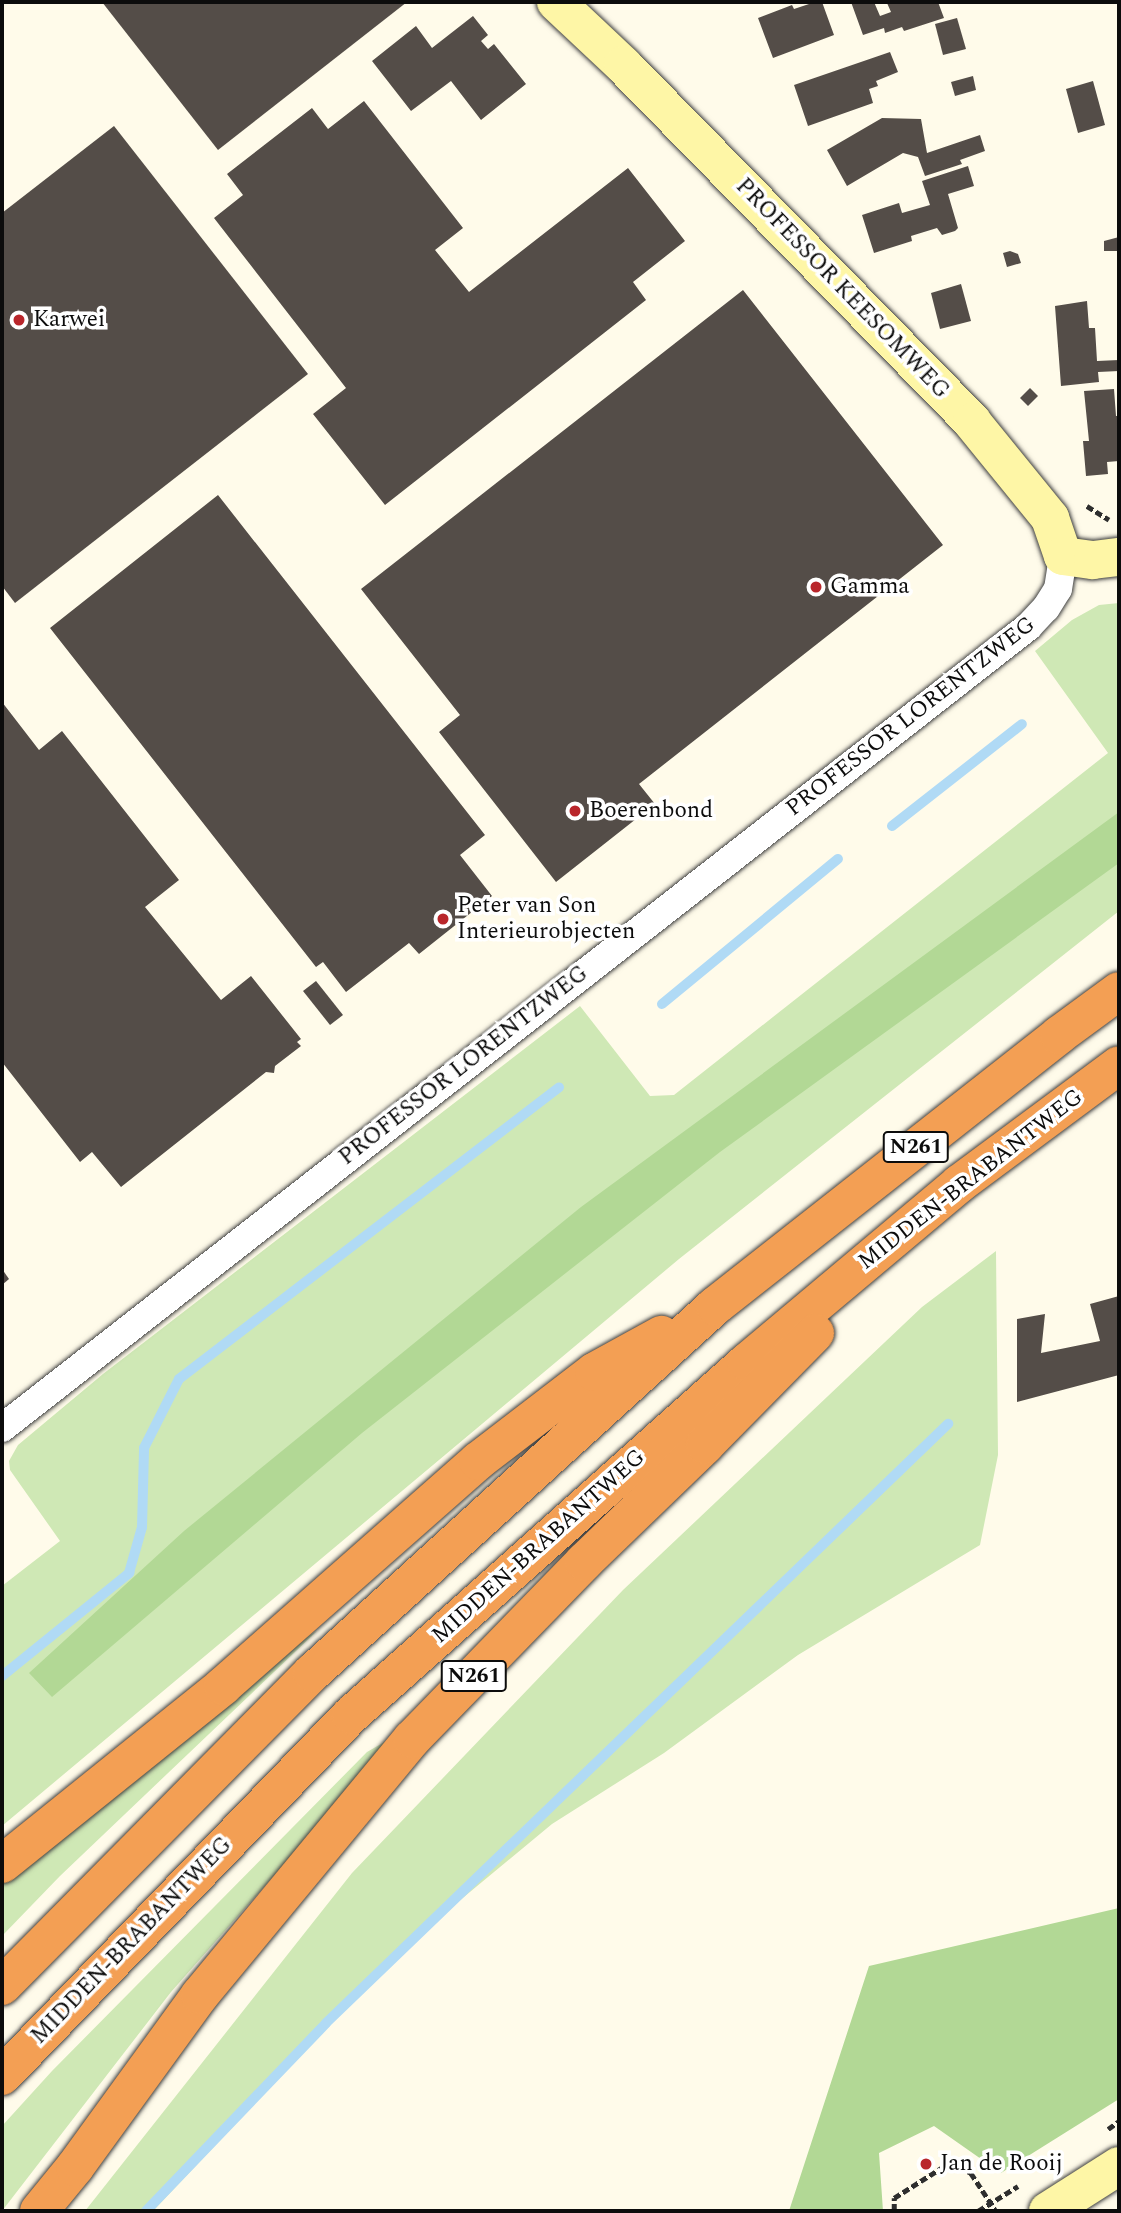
<!DOCTYPE html>
<style>
body{margin:0}
#map{position:relative;width:1121px;height:2213px;overflow:hidden;background:#fffbea;font-family:Spectral,serif}
div>[style]{position:absolute}
.green>*{inset:0;background:#cfe8b5}
.forest>*{inset:0;background:#b2d895}
.stream>*{height:10px;margin:-5px;padding:0 5px;transform-origin:5px;border-radius:5px;background:#b0daf5}
.building>*{inset:0;background:#544d48}
.path>*{height:4.5px;margin-top:-2.25px;transform-origin:0;background:repeating-linear-gradient(90deg,#2e2e2e 0 7px,transparent 0 10.5px)}
.roads{filter:drop-shadow(0 0 2px #3f3f3f) drop-shadow(0 0 2px #3f3f3f)}
.street>*{height:28px;margin:-14px;padding:0 14px;transform-origin:14px;border-radius:14px;background:#fff}
.secondary>*{height:38px;margin:-19px;padding:0 19px;transform-origin:19px;border-radius:19px;background:#fef6a6}
.highway>*{height:38px;margin:-19px;padding:0 19px;transform-origin:19px;border-radius:19px;background:#f39f54}
.dots>*{width:19px;height:19px;translate:-50% -50%;box-sizing:border-box;border:4px solid #fff;border-radius:50%}
span{translate:-50% -50%;white-space:nowrap;text-align:center;line-height:1.15;-webkit-text-stroke:7px #fff;paint-order:stroke}
.shield-label span{padding:2px 5px;background:#fff;border:2px solid;border-radius:5px;-webkit-text-stroke-width:0}
.shield-label{font-size:21px;color:#0c0c0c;font-weight:700}
.street-label{font-size:23px;color:#0c0c0c}
.poi-label{font-size:23px;color:#0c0c0c}
.left{translate:0 -50%;text-align:left}
.frame{position:absolute;inset:0;border:4px solid #0c0c0c;pointer-events:none}
</style>
<div id="map">
<div class="green">
<i style="clip-path:polygon(1119px 603px,1119px 911px,679px 1259px,2px 1826px,2px 1586px,60px 1541px,10px 1470px,9px 1461px,18px 1445px,103px 1374px,580px 1006px,650px 1096px,674px 1095px,1108px 753px,1035px 651px,1072px 620px,1099px 605px)"></i>
<i style="clip-path:polygon(996px 1251px,998px 1455px,980px 1545px,798px 1655px,664px 1753px,552px 1824px,400px 1950px,153px 2211px,85px 2211px,352px 1873px,623px 1590px,922px 1307px)"></i>
<i style="clip-path:polygon(317px 1631px,60px 1876px,2px 1936px,2px 1881px,261px 1664px)"></i>
<i style="clip-path:polygon(400px 1733px,171px 1992px,2px 2211px,2px 2126px,52px 2071px,367px 1752px)"></i>
</div>
<div class="forest">
<i style="clip-path:polygon(1119px 812px,1119px 863px,720px 1152px,362px 1433px,52px 1697px,29px 1673px,184px 1531px,581px 1207px)"></i>
<i style="clip-path:polygon(1119px 1908px,1119px 2099px,1001px 2173px,934px 2126px,879px 2153px,883px 2211px,789px 2211px,869px 1966px)"></i>
</div>
<div class="stream">
<i style="left:892px;top:826px;width:165px;rotate:-38.1deg"></i>
<i style="left:662px;top:1004px;width:228px;rotate:-39.5deg"></i>
<i style="left:2px;top:1676px;width:164px;rotate:-39deg"></i>
<i style="left:129px;top:1573px;width:48px;rotate:-74.2deg"></i>
<i style="left:142px;top:1527px;width:79px;rotate:-88.5deg"></i>
<i style="left:144px;top:1448px;width:77px;rotate:-63.1deg"></i>
<i style="left:179px;top:1379px;width:479px;rotate:-37.5deg"></i>
<i style="left:146px;top:2211px;width:260px;rotate:-46.2deg"></i>
<i style="left:326px;top:2023px;width:864px;rotate:-43.92deg"></i>
</div>
<div class="building">
<i style="clip-path:polygon(102px 2px,407px 2px,218px 150px)"></i>
<i style="clip-path:polygon(815px 2px,822px 2px,834px 35px,773px 58px,758px 18px,792px 5px,794px 9px)"></i>
<i style="clip-path:polygon(851px 2px,874px 2px,880px 16px,891px 12px,887px 3px,890px 2px,938px 2px,944px 18px,904px 31px,902px 27px,885px 33px,884px 28px,863px 35px)"></i>
<i style="clip-path:polygon(473px 16px,488px 35px,481px 41px,488px 49px,494px 44px,526px 84px,481px 120px,451px 81px,411px 111px,372px 61px,416px 26px,432px 48px)"></i>
<i style="clip-path:polygon(957px 18px,966px 49px,943px 55px,935px 24px)"></i>
<i style="clip-path:polygon(890px 52px,898px 72px,876px 81px,878px 86px,869px 89px,873px 103px,808px 126px,794px 85px)"></i>
<i style="clip-path:polygon(973px 76px,976px 90px,955px 96px,951px 82px)"></i>
<i style="clip-path:polygon(1093px 81px,1105px 125px,1078px 133px,1066px 89px)"></i>
<i style="clip-path:polygon(364px 101px,463px 228px,435px 250px,469px 292px,628px 168px,685px 241px,633px 282px,646px 300px,385px 505px,313px 414px,346px 388px,214px 218px,243px 195px,227px 174px,312px 108px,328px 129px)"></i>
<i style="clip-path:polygon(882px 118px,921px 119px,927px 153px,980px 135px,985px 151px,960px 160px,962px 164px,925px 176px,918px 157px,903px 153px,847px 186px,827px 150px)"></i>
<i style="clip-path:polygon(114px 126px,308px 374px,15px 603px,2px 586px,2px 213px)"></i>
<i style="clip-path:polygon(968px 166px,974px 186px,948px 194px,958px 228px,955px 231px,942px 235px,937px 228px,911px 236px,912px 241px,874px 253px,862px 215px,899px 203px,902px 213px,930px 205px,922px 181px)"></i>
<i style="clip-path:polygon(1119px 237px,1119px 251px,1104px 251px,1104px 241px)"></i>
<i style="clip-path:polygon(1010px 251px,1018px 254px,1021px 263px,1007px 267px,1003px 253px)"></i>
<i style="clip-path:polygon(961px 284px,971px 321px,940px 329px,931px 293px)"></i>
<i style="clip-path:polygon(743px 290px,943px 545px,639px 784px,655px 804px,556px 882px,439px 732px,460px 715px,361px 589px)"></i>
<i style="clip-path:polygon(1087px 301px,1089px 328px,1095px 328px,1097px 361px,1119px 360px,1119px 371px,1098px 372px,1099px 382px,1061px 386px,1055px 306px)"></i>
<i style="clip-path:polygon(1030px 388px,1038px 396px,1028px 406px,1020px 398px)"></i>
<i style="clip-path:polygon(1114px 389px,1116px 416px,1119px 416px,1119px 461px,1107px 462px,1108px 474px,1086px 476px,1083px 441px,1089px 441px,1084px 391px)"></i>
<i style="clip-path:polygon(218px 495px,485px 835px,460px 855px,492px 896px,419px 954px,409px 943px,346px 992px,323px 962px,316px 967px,50px 628px)"></i>
<i style="clip-path:polygon(2px 702px,39px 750px,62px 731px,179px 880px,145px 907px,221px 1000px,251px 976px,301px 1039px,297px 1042px,301px 1046px,275px 1066px,274px 1073px,266px 1072px,121px 1187px,92px 1152px,80px 1162px,2px 1062px)"></i>
<i style="clip-path:polygon(316px 981px,343px 1015px,330px 1025px,303px 991px)"></i>
<i style="clip-path:polygon(2px 1269px,9px 1279px,2px 1285px)"></i>
<i style="clip-path:polygon(1119px 1296px,1119px 1375px,1017px 1402px,1017px 1319px,1045px 1314px,1041px 1353px,1100px 1341px,1090px 1304px)"></i>
</div>
<div class="path">
<i style="left:1087px;top:506px;width:26px;rotate:32deg"></i>
<i style="left:1108px;top:2129px;width:14px;rotate:-36deg"></i>
<i style="left:894px;top:2211px;width:13px;rotate:-90deg"></i>
<i style="left:894px;top:2198px;width:65px;rotate:-32.5deg"></i>
<i style="left:949px;top:2163px;width:24px;rotate:24deg"></i>
<i style="left:971px;top:2173px;width:45px;rotate:56.7deg"></i>
<i style="left:978px;top:2211px;width:47px;rotate:-32deg"></i>
</div>
<div class="roads">
<div class="street">
<i style="left:2px;top:1428px;width:1302px;rotate:-37.98deg"></i>
<i style="left:1028px;top:627px;width:26px;rotate:-47deg"></i>
<i style="left:1046px;top:608px;width:22px;rotate:-58deg"></i>
<i style="left:1058px;top:589px;width:33px;rotate:-81deg"></i>
</div>
<div class="secondary">
<i style="left:556px;top:2px;width:92px;rotate:43.2deg"></i>
<i style="left:623px;top:65px;width:499px;rotate:45.6deg"></i>
<i style="left:972px;top:422px;width:124px;rotate:50.9deg"></i>
<i style="left:1050px;top:518px;width:40px;rotate:71.1deg"></i>
<i style="left:1063px;top:556px;width:30px;rotate:8deg"></i>
<i style="left:1093px;top:560px;width:26px;rotate:-7deg"></i>
<i style="left:1048px;top:2211px;width:84px;rotate:-32.4deg"></i>
</div>
<div class="highway">
<i style="left:2px;top:1864px;width:284px;rotate:-38.8deg"></i>
<i style="left:223px;top:1686px;width:340px;rotate:-41.4deg"></i>
<i style="left:478px;top:1461px;width:146px;rotate:-37.5deg"></i>
<i style="left:594px;top:1372px;width:77px;rotate:-28.9deg"></i>
<i style="left:2px;top:1986px;width:441px;rotate:-45.3deg"></i>
<i style="left:312px;top:1673px;width:545px;rotate:-42.32deg"></i>
<i style="left:715px;top:1306px;width:438px;rotate:-38.2deg"></i>
<i style="left:1059px;top:1035px;width:74px;rotate:-36.3deg"></i>
<i style="left:2px;top:2076px;width:502px;rotate:-45.97deg"></i>
<i style="left:351px;top:1715px;width:530px;rotate:-41.71deg"></i>
<i style="left:747px;top:1362px;width:277px;rotate:-40deg"></i>
<i style="left:959px;top:1184px;width:199px;rotate:-36.6deg"></i>
<i style="left:39px;top:2211px;width:57px;rotate:-50.7deg"></i>
<i style="left:75px;top:2167px;width:213px;rotate:-54deg"></i>
<i style="left:200px;top:1995px;width:332px;rotate:-50.4deg"></i>
<i style="left:412px;top:1739px;width:247px;rotate:-45.8deg"></i>
<i style="left:584px;top:1562px;width:168px;rotate:-44deg"></i>
<i style="left:705px;top:1445px;width:157px;rotate:-45.5deg"></i>
</div>
</div>
<div class="dots">
<i style="left:19px;top:320px;background:#b9262b"></i>
<i style="left:816px;top:587px;background:#b9262b"></i>
<i style="left:575px;top:811px;background:#b9262b"></i>
<i style="left:443px;top:919px;background:#b9262b"></i>
<i style="left:926px;top:2164px;background:#b9262b"></i>
</div>
<div class="shield-label">
<span style="left:916px;top:1147px">N261</span>
<span style="left:474px;top:1676px">N261</span>
</div>
<div class="street-label">
<span style="left:842px;top:289px;rotate:46deg">PROFESSOR KEESOMWEG</span>
<span style="left:911px;top:717px;rotate:-38deg">PROFESSOR LORENTZWEG</span>
<span style="left:464px;top:1066px;rotate:-38deg">PROFESSOR LORENTZWEG</span>
<span style="left:971px;top:1180px;rotate:-38deg">MIDDEN-BRABANTWEG</span>
<span style="left:539px;top:1547px;rotate:-42deg">MIDDEN-BRABANTWEG</span>
<span style="left:132px;top:1941px;rotate:-46deg">MIDDEN-BRABANTWEG</span>
</div>
<div class="poi-label">
<span class="left" style="left:33px;top:320px">Karwei</span>
<span class="left" style="left:830px;top:587px">Gamma</span>
<span class="left" style="left:589px;top:811px">Boerenbond</span>
<span class="left" style="left:457px;top:919px">Peter van Son<br>Interieurobjecten</span>
<span class="left" style="left:940px;top:2164px">Jan de Rooij</span>
</div>
<div class="frame"></div>
</div>
